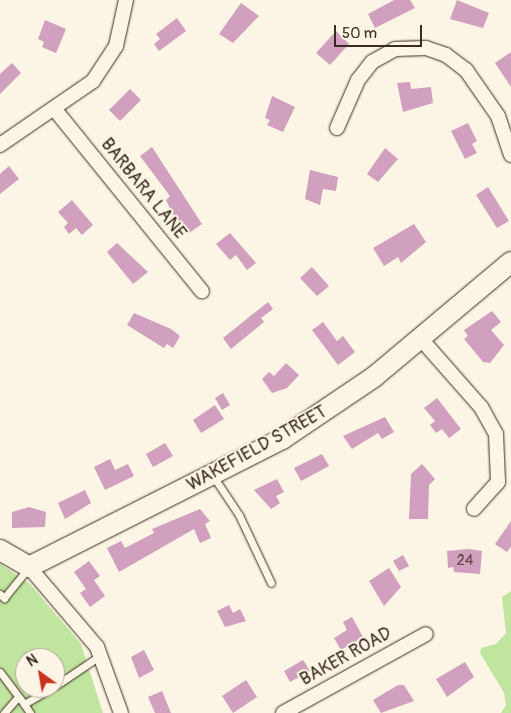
<!DOCTYPE html>
<style>
body{margin:0}
#map{position:relative;width:511px;height:713px;overflow:hidden;background:#fcf5e5;font-family:Pangolin,sans-serif}
div>[style]{position:absolute}
.green>*{inset:0;background:#c0e59f}
.building>*{inset:0;background:#d1a0be}
.roads{filter:drop-shadow(0 0 1px #3b2a1e) drop-shadow(0 0 1px #3b2a1e)}
.lane>*{height:7px;margin:-3.5px;padding:0 3.5px;transform-origin:3.5px;border-radius:3.5px;background:#fcf5e5}
.street>*{height:14px;margin:-7px;padding:0 7px;transform-origin:7px;border-radius:7px;background:#fcf5e5}
.secondary>*{height:20px;margin:-10px;padding:0 10px;transform-origin:10px;border-radius:10px;background:#fcf5e5}
span{translate:-50% -50%;white-space:nowrap;text-align:center;line-height:1.15;-webkit-text-stroke:4px #fcf5e5;paint-order:stroke}
.number-label{font-size:15px;color:#604846}
.number-label span{-webkit-text-stroke-width:0}
.street-label{font-size:18px;color:#3b2a1e}
.north{position:absolute;left:15px;top:648px;width:50px;height:50px;box-sizing:border-box;background:#fcf5e5;border:1px solid #afa495;border-radius:50%;rotate:328deg;font-size:14px;font-weight:700;line-height:20px;text-align:center;color:#3b2a1e}
.north::after{content:'';display:block;margin:auto;width:18px;height:22px;background:#c8321e;clip-path:polygon(50% 0,100% 100%,50% 72%,0 100%)}
.scale{position:absolute;left:334px;top:25px;width:88px;height:22px;box-sizing:border-box;border:2px solid #3b2a1e;border-top:0;padding-left:6px;font-size:15px;line-height:18px;white-space:nowrap;color:#3b2a1e;-webkit-text-stroke:4px #fcf5e5;paint-order:stroke}
</style>
<div id="map">
<div class="green">
<i style="clip-path:polygon(evenodd,0 564px,30px 584px,81px 644px,103px 713px,0 713px,0 564px,25px 658px,55px 658px,55px 688px,25px 688px,25px 658px)"></i>
<i style="clip-path:polygon(511px 591px,511px 713px,501px 713px,506px 705px,504px 693px,480px 653px,481px 648px,496px 644px,506px 633px,502px 597px)"></i>
</div>
<div class="building">
<i style="clip-path:polygon(394px 0,410px 0,415px 8px,375px 28px,368px 14px)"></i>
<i style="clip-path:polygon(457px 0,489px 13px,483px 28px,450px 19px)"></i>
<i style="clip-path:polygon(241px 3px,259px 16px,233px 43px,219px 34px)"></i>
<i style="clip-path:polygon(177px 18px,186px 31px,159px 51px,154px 44px,160px 39px,156px 34px)"></i>
<i style="clip-path:polygon(45px 20px,66px 29px,56px 53px,42px 47px,44px 42px,38px 39px)"></i>
<i style="clip-path:polygon(336px 31px,349px 44px,330px 65px,316px 53px)"></i>
<i style="clip-path:polygon(511px 52px,511px 87px,495px 63px)"></i>
<i style="clip-path:polygon(12px 63px,21px 73px,0 94px,0 74px)"></i>
<i style="clip-path:polygon(410px 82px,411px 89px,431px 87px,433px 103px,403px 112px,397px 83px)"></i>
<i style="clip-path:polygon(130px 89px,141px 100px,120px 121px,109px 110px)"></i>
<i style="clip-path:polygon(272px 96px,295px 107px,283px 132px,267px 125px,270px 120px,265px 118px)"></i>
<i style="clip-path:polygon(468px 123px,477px 141px,472px 144px,477px 153px,465px 159px,451px 131px)"></i>
<i style="clip-path:polygon(152px 147px,202px 224px,189px 233px,172px 213px,166px 200px,170px 196px,140px 156px)"></i>
<i style="clip-path:polygon(385px 148px,398px 159px,378px 182px,367px 174px)"></i>
<i style="clip-path:polygon(9px 166px,19px 179px,0 194px,0 174px)"></i>
<i style="clip-path:polygon(310px 170px,338px 177px,336px 191px,323px 189px,320px 205px,305px 199px)"></i>
<i style="clip-path:polygon(488px 187px,509px 221px,497px 228px,476px 195px)"></i>
<i style="clip-path:polygon(72px 200px,93px 225px,82px 235px,76px 228px,69px 234px,64px 227px,68px 223px,58px 212px)"></i>
<i style="clip-path:polygon(414px 224px,426px 242px,401px 263px,398px 257px,384px 266px,373px 248px)"></i>
<i style="clip-path:polygon(230px 233px,256px 263px,247px 270px,236px 255px,230px 260px,216px 244px)"></i>
<i style="clip-path:polygon(117px 243px,148px 272px,133px 284px,107px 252px)"></i>
<i style="clip-path:polygon(312px 267px,329px 286px,317px 296px,300px 278px)"></i>
<i style="clip-path:polygon(268px 302px,273px 309px,261px 318px,264px 322px,231px 349px,223px 338px)"></i>
<i style="clip-path:polygon(492px 311px,501px 322px,491px 330px,504px 345px,490px 363px,483px 362px,464px 339px,468px 336px,464px 330px)"></i>
<i style="clip-path:polygon(134px 313px,171px 329px,180px 336px,173px 348px,167px 344px,164px 348px,127px 325px)"></i>
<i style="clip-path:polygon(323px 322px,337px 341px,343px 336px,355px 352px,338px 365px,312px 330px)"></i>
<i style="clip-path:polygon(286px 363px,299px 375px,287px 388px,272px 393px,262px 379px,269px 372px,274px 376px)"></i>
<i style="clip-path:polygon(223px 393px,230px 405px,222px 410px,215px 398px)"></i>
<i style="clip-path:polygon(437px 398px,461px 429px,449px 438px,442px 429px,436px 433px,430px 425px,435px 421px,424px 408px)"></i>
<i style="clip-path:polygon(215px 405px,224px 419px,201px 433px,193px 420px)"></i>
<i style="clip-path:polygon(385px 417px,394px 432px,382px 439px,378px 433px,352px 449px,343px 436px)"></i>
<i style="clip-path:polygon(165px 443px,173px 456px,153px 467px,146px 454px)"></i>
<i style="clip-path:polygon(322px 454px,329px 466px,301px 481px,294px 468px)"></i>
<i style="clip-path:polygon(110px 459px,115px 470px,128px 464px,134px 476px,105px 490px,94px 467px)"></i>
<i style="clip-path:polygon(422px 464px,435px 479px,429px 485px,428px 519px,409px 519px,411px 474px)"></i>
<i style="clip-path:polygon(277px 479px,284px 492px,276px 496px,280px 503px,271px 509px,254px 490px)"></i>
<i style="clip-path:polygon(85px 490px,91px 503px,65px 519px,58px 503px)"></i>
<i style="clip-path:polygon(29px 507px,46px 512px,45px 527px,12px 528px,12px 512px)"></i>
<i style="clip-path:polygon(200px 509px,210px 521px,205px 524px,211px 538px,200px 543px,194px 529px,119px 572px,107px 548px,121px 541px,125px 548px,154px 533px,152px 529px)"></i>
<i style="clip-path:polygon(511px 521px,511px 546px,507px 552px,495px 544px)"></i>
<i style="clip-path:polygon(469px 549px,482px 551px,480px 574px,454px 572px,453px 567px,448px 568px,447px 551px)"></i>
<i style="clip-path:polygon(403px 555px,409px 566px,399px 571px,393px 561px)"></i>
<i style="clip-path:polygon(89px 561px,100px 576px,94px 580px,105px 596px,90px 607px,80px 593px,86px 589px,74px 572px)"></i>
<i style="clip-path:polygon(389px 568px,401px 587px,384px 606px,369px 581px)"></i>
<i style="clip-path:polygon(229px 605px,233px 613px,240px 609px,246px 621px,225px 627px,217px 611px)"></i>
<i style="clip-path:polygon(352px 617px,363px 637px,341px 650px,334px 638px,347px 630px,343px 622px)"></i>
<i style="clip-path:polygon(144px 650px,154px 670px,139px 678px,131px 657px)"></i>
<i style="clip-path:polygon(303px 660px,310px 671px,290px 682px,284px 671px)"></i>
<i style="clip-path:polygon(465px 662px,474px 677px,447px 697px,436px 679px)"></i>
<i style="clip-path:polygon(246px 680px,257px 697px,233px 713px,222px 696px)"></i>
<i style="clip-path:polygon(398px 685px,404px 685px,414px 701px,381px 713px,373px 700px)"></i>
<i style="clip-path:polygon(162px 691px,171px 713px,155px 713px,148px 697px)"></i>
</div>
<div class="roads">
<div class="lane">
<i style="left:213px;top:476px;width:47px;rotate:56.3deg"></i>
<i style="left:239px;top:515px;width:75px;rotate:64.8deg"></i>
<i style="left:0;top:594px;width:6px;rotate:45deg"></i>
<i style="left:4px;top:598px;width:38px;rotate:-51deg"></i>
<i style="left:0;top:672px;width:40px;rotate:53deg"></i>
<i style="left:24px;top:704px;width:32px;rotate:-30deg"></i>
<i style="left:55px;top:686px;width:55px;rotate:-34deg"></i>
<i style="left:24px;top:704px;width:11px;rotate:56deg"></i>
<i style="left:4px;top:713px;width:21px;rotate:-49deg"></i>
</div>
<div class="street">
<i style="left:56px;top:111px;width:232px;rotate:51deg"></i>
<i style="left:337px;top:128px;width:52px;rotate:-66.4deg"></i>
<i style="left:358px;top:80px;width:23px;rotate:-52deg"></i>
<i style="left:372px;top:62px;width:26px;rotate:-29deg"></i>
<i style="left:395px;top:49px;width:31px;rotate:-2deg"></i>
<i style="left:426px;top:48px;width:21px;rotate:19deg"></i>
<i style="left:446px;top:55px;width:25px;rotate:37deg"></i>
<i style="left:466px;top:70px;width:56px;rotate:55.2deg"></i>
<i style="left:498px;top:116px;width:41px;rotate:71.6deg"></i>
<i style="left:0;top:145px;width:113px;rotate:-34.5deg"></i>
<i style="left:93px;top:81px;width:42px;rotate:-56.7deg"></i>
<i style="left:116px;top:46px;width:47px;rotate:-77.7deg"></i>
<i style="left:421px;top:339px;width:91px;rotate:48.6deg"></i>
<i style="left:481px;top:407px;width:31px;rotate:61deg"></i>
<i style="left:496px;top:434px;width:48px;rotate:87.6deg"></i>
<i style="left:498px;top:482px;width:36px;rotate:132deg"></i>
<i style="left:29px;top:567px;width:105px;rotate:49.6deg"></i>
<i style="left:97px;top:647px;width:70px;rotate:70deg"></i>
<i style="left:283px;top:713px;width:163px;rotate:-28.9deg"></i>
</div>
<div class="secondary">
<i style="left:0;top:550px;width:34px;rotate:30deg"></i>
<i style="left:29px;top:567px;width:284px;rotate:-26.8deg"></i>
<i style="left:282px;top:439px;width:111px;rotate:-34deg"></i>
<i style="left:374px;top:377px;width:179px;rotate:-40deg"></i>
</div>
</div>
<div class="number-label">
<span style="left:465px;top:561px">24</span>
</div>
<div class="street-label">
<span style="left:143px;top:189px;rotate:51deg">BARBARA LANE</span>
<span style="left:257px;top:449px;rotate:-29deg">WAKEFIELD STREET</span>
<span style="left:346px;top:657px;rotate:-29deg">BAKER ROAD</span>
</div>
<div class="north">N</div>
<div class="scale">50 m</div>
</div>
